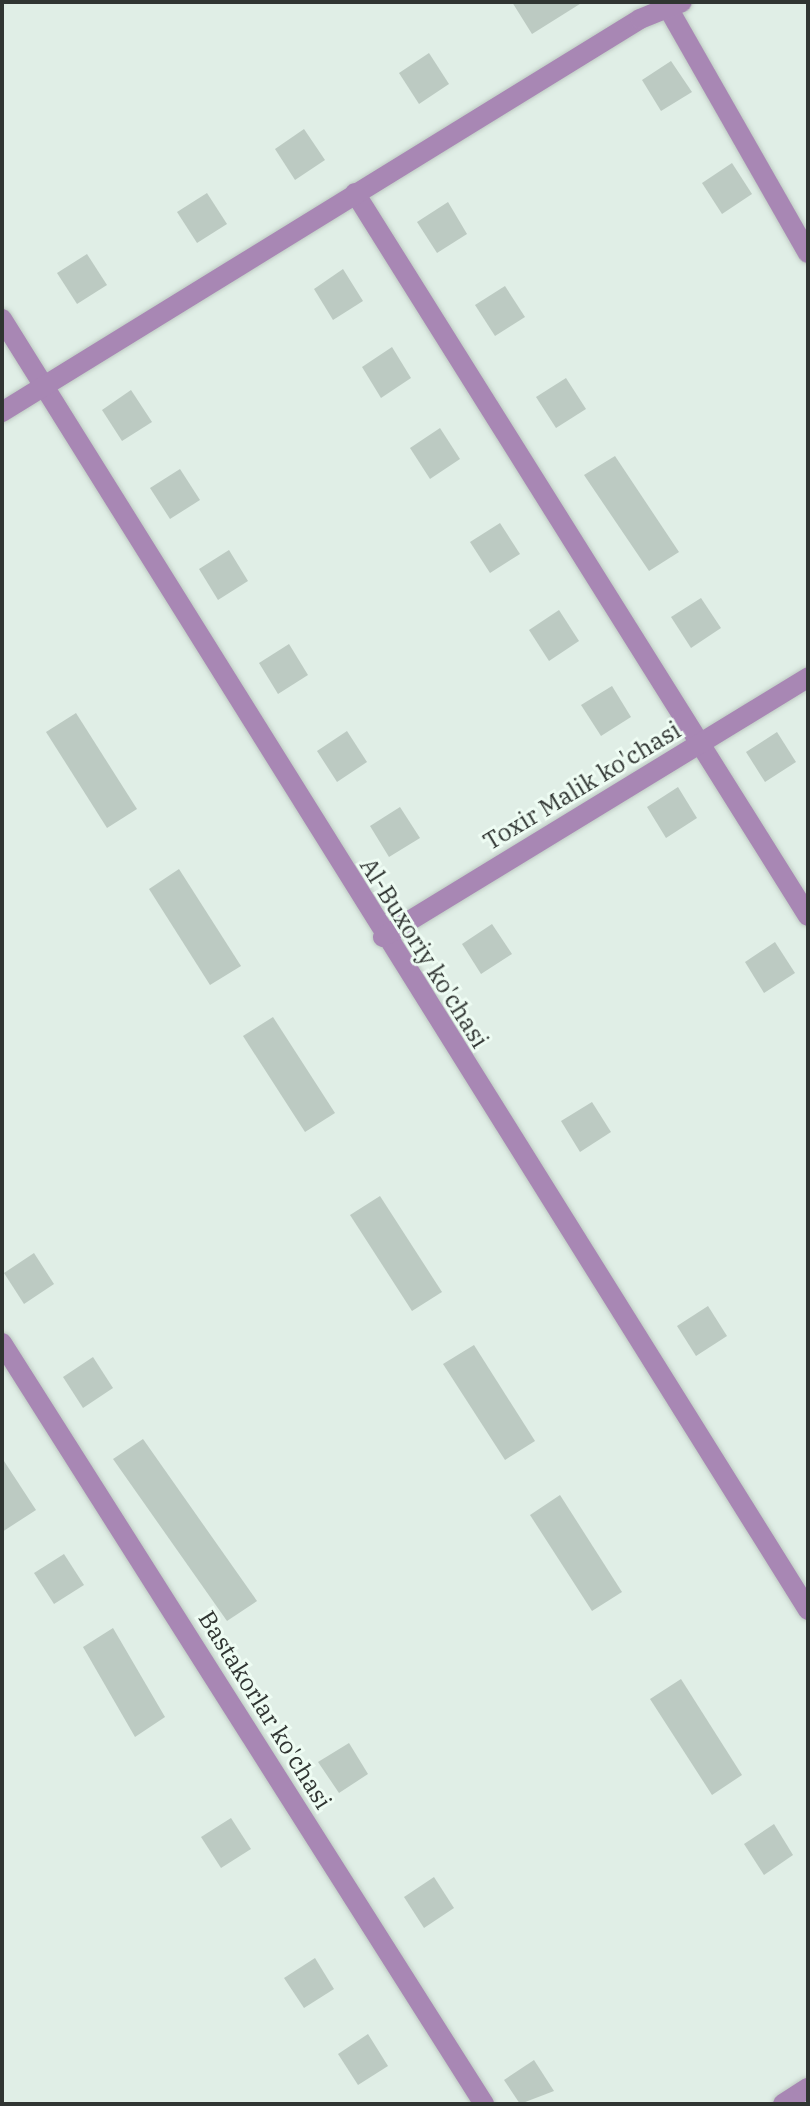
<!DOCTYPE html>
<style>
body{margin:0}
#map{position:relative;width:810px;height:2106px;overflow:hidden;background:#e0eee6;font-family:"IBM Plex Serif",serif}
div>[style]{position:absolute}
.building>*{inset:0;background:#bccac2}
.roads{filter:drop-shadow(0 0 2px #bdc9c2) drop-shadow(0 0 2px #bdc9c2)}
.minor>*{height:20px;margin:-10px;padding:0 10px;transform-origin:10px;border-radius:10px;background:#a887b4}
span{translate:-50% -50%;white-space:nowrap;text-align:center;line-height:1.15;-webkit-text-stroke:6px #eefcf3;paint-order:stroke}
.street-label{font-size:24px;color:#303532}
.frame{position:absolute;inset:0;border:4px solid #303532;pointer-events:none}
</style>
<div id="map">
<div class="building">
<i style="clip-path:polygon(512px 2px,583px 2px,532px 34px)"></i>
<i style="clip-path:polygon(429px 53px,449px 84px,419px 104px,399px 73px)"></i>
<i style="clip-path:polygon(671px 61px,692px 92px,661px 111px,642px 80px)"></i>
<i style="clip-path:polygon(304px 129px,325px 160px,295px 180px,275px 149px)"></i>
<i style="clip-path:polygon(732px 163px,752px 194px,722px 214px,702px 183px)"></i>
<i style="clip-path:polygon(207px 193px,227px 224px,197px 243px,177px 212px)"></i>
<i style="clip-path:polygon(448px 202px,467px 234px,437px 253px,417px 222px)"></i>
<i style="clip-path:polygon(87px 254px,107px 285px,77px 304px,57px 273px)"></i>
<i style="clip-path:polygon(343px 269px,363px 301px,333px 320px,314px 289px)"></i>
<i style="clip-path:polygon(505px 286px,525px 317px,495px 336px,475px 305px)"></i>
<i style="clip-path:polygon(392px 347px,411px 378px,381px 398px,362px 367px)"></i>
<i style="clip-path:polygon(566px 378px,586px 409px,556px 428px,536px 397px)"></i>
<i style="clip-path:polygon(131px 390px,152px 422px,122px 441px,102px 410px)"></i>
<i style="clip-path:polygon(440px 428px,460px 459px,430px 479px,410px 448px)"></i>
<i style="clip-path:polygon(615px 456px,679px 552px,649px 571px,584px 475px)"></i>
<i style="clip-path:polygon(180px 469px,200px 500px,170px 519px,150px 488px)"></i>
<i style="clip-path:polygon(500px 523px,520px 554px,490px 573px,470px 542px)"></i>
<i style="clip-path:polygon(229px 550px,248px 581px,218px 600px,199px 569px)"></i>
<i style="clip-path:polygon(701px 598px,721px 628px,691px 648px,671px 617px)"></i>
<i style="clip-path:polygon(559px 610px,579px 641px,549px 661px,529px 630px)"></i>
<i style="clip-path:polygon(289px 644px,308px 675px,278px 694px,259px 663px)"></i>
<i style="clip-path:polygon(612px 686px,631px 717px,601px 736px,581px 705px)"></i>
<i style="clip-path:polygon(76px 713px,137px 809px,107px 828px,46px 732px)"></i>
<i style="clip-path:polygon(347px 731px,367px 762px,337px 782px,317px 751px)"></i>
<i style="clip-path:polygon(777px 732px,796px 762px,765px 782px,746px 752px)"></i>
<i style="clip-path:polygon(678px 787px,697px 818px,666px 838px,647px 807px)"></i>
<i style="clip-path:polygon(400px 807px,420px 838px,389px 857px,370px 826px)"></i>
<i style="clip-path:polygon(179px 869px,241px 966px,210px 985px,149px 889px)"></i>
<i style="clip-path:polygon(492px 924px,512px 954px,481px 974px,462px 944px)"></i>
<i style="clip-path:polygon(775px 942px,795px 973px,764px 993px,745px 962px)"></i>
<i style="clip-path:polygon(273px 1017px,335px 1113px,305px 1132px,243px 1036px)"></i>
<i style="clip-path:polygon(592px 1102px,611px 1132px,580px 1152px,561px 1121px)"></i>
<i style="clip-path:polygon(380px 1196px,442px 1292px,412px 1311px,350px 1215px)"></i>
<i style="clip-path:polygon(34px 1253px,54px 1284px,24px 1304px,4px 1273px)"></i>
<i style="clip-path:polygon(708px 1306px,727px 1336px,696px 1356px,677px 1326px)"></i>
<i style="clip-path:polygon(474px 1345px,535px 1441px,505px 1460px,443px 1364px)"></i>
<i style="clip-path:polygon(93px 1357px,113px 1388px,83px 1408px,63px 1377px)"></i>
<i style="clip-path:polygon(143px 1439px,257px 1601px,227px 1621px,113px 1459px)"></i>
<i style="clip-path:polygon(2px 1458px,36px 1510px,2px 1532px)"></i>
<i style="clip-path:polygon(560px 1495px,622px 1592px,592px 1611px,530px 1515px)"></i>
<i style="clip-path:polygon(64px 1554px,84px 1585px,54px 1604px,34px 1573px)"></i>
<i style="clip-path:polygon(113px 1628px,165px 1717px,135px 1737px,83px 1647px)"></i>
<i style="clip-path:polygon(681px 1679px,742px 1775px,712px 1795px,650px 1699px)"></i>
<i style="clip-path:polygon(349px 1743px,368px 1774px,339px 1793px,318px 1762px)"></i>
<i style="clip-path:polygon(231px 1818px,251px 1849px,221px 1868px,201px 1837px)"></i>
<i style="clip-path:polygon(774px 1824px,793px 1855px,764px 1875px,744px 1844px)"></i>
<i style="clip-path:polygon(434px 1877px,454px 1908px,424px 1928px,404px 1897px)"></i>
<i style="clip-path:polygon(315px 1958px,334px 1989px,304px 2008px,284px 1978px)"></i>
<i style="clip-path:polygon(368px 2034px,388px 2066px,358px 2085px,338px 2054px)"></i>
<i style="clip-path:polygon(534px 2060px,554px 2091px,520px 2104px,504px 2080px)"></i>
</div>
<div class="roads">
<div class="minor">
<i style="left:668px;top:8px;width:282px;rotate:60.3deg"></i>
<i style="left:355px;top:193px;width:853px;rotate:57.93deg"></i>
<i style="left:2px;top:319px;width:1522px;rotate:58.02deg"></i>
<i style="left:2px;top:412px;width:749px;rotate:-31.63deg"></i>
<i style="left:640px;top:19px;width:45px;rotate:-22deg"></i>
<i style="left:383px;top:937px;width:498px;rotate:-31.4deg"></i>
<i style="left:2px;top:1343px;width:901px;rotate:57.65deg"></i>
<i style="left:783px;top:2104px;width:30px;rotate:-33deg"></i>
</div>
</div>
<div class="street-label">
<span style="left:582px;top:786px;rotate:-31deg">Toxir Malik ko'chasi</span>
<span style="left:424px;top:953px;rotate:58deg">Al-Buxoriy ko'chasi</span>
<span style="left:265px;top:1710px;rotate:58deg">Bastakorlar ko'chasi</span>
</div>
<div class="frame"></div>
</div>
